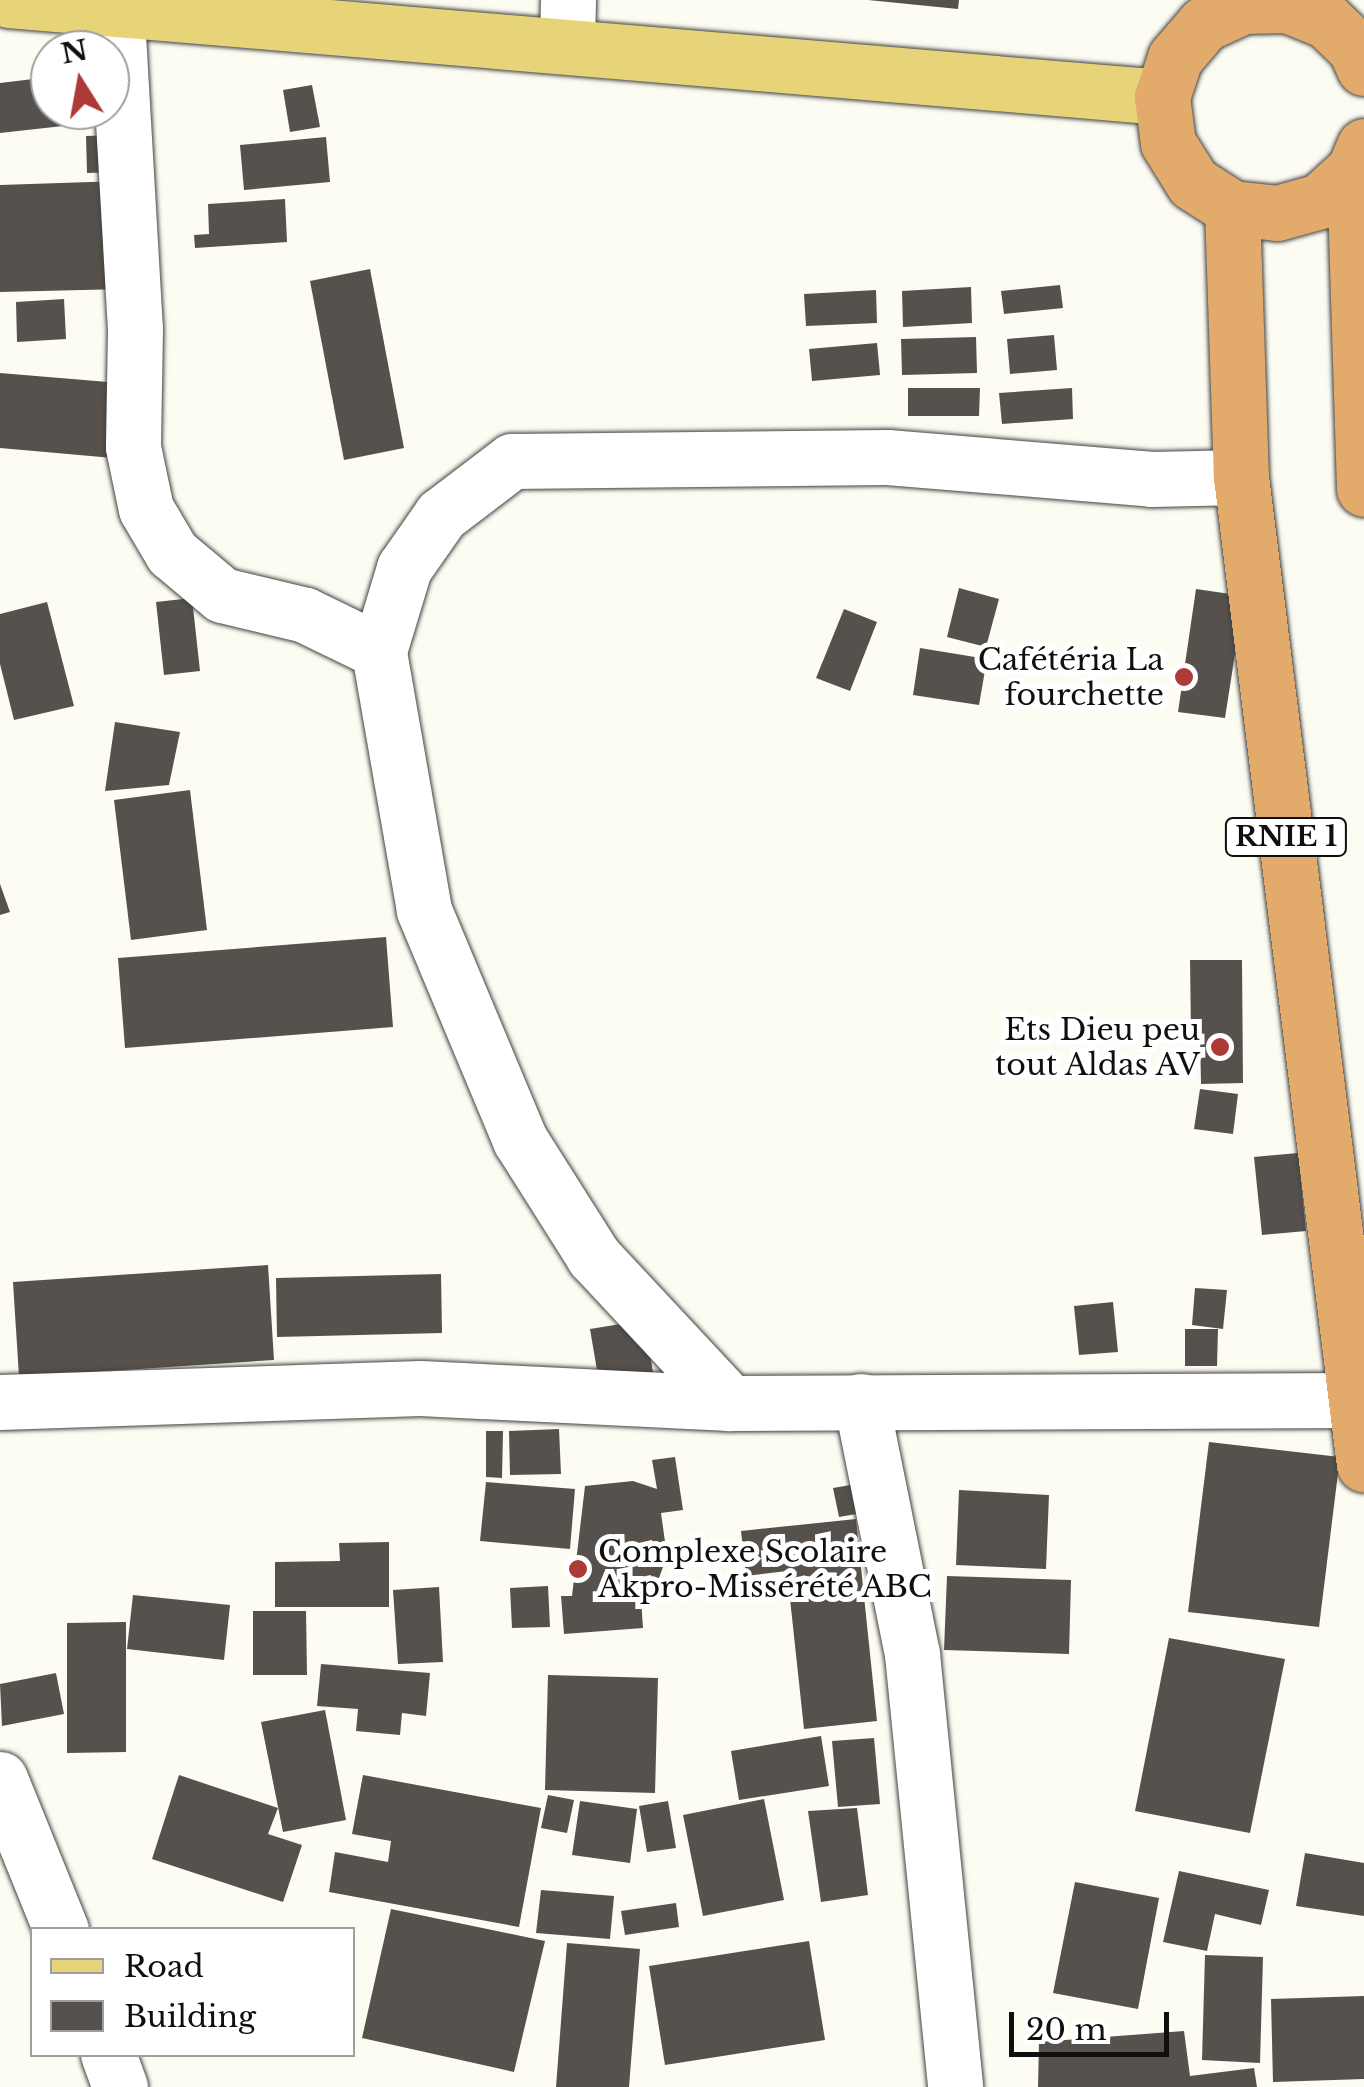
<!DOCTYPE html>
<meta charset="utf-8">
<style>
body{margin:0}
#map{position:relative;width:1364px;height:2087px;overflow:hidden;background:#fdfcf2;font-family:"Libre Baskerville",serif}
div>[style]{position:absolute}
.building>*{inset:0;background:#56514c}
.roads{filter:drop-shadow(0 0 2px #424242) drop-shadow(0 0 2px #424242)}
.minor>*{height:55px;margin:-27.5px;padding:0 27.5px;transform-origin:27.5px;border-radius:27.5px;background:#fff}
.major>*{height:55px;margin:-27.5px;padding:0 27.5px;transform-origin:27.5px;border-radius:27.5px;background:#e8d478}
.highway>*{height:55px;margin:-27.5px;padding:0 27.5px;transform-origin:27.5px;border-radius:27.5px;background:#e2aa6b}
.dots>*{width:28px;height:28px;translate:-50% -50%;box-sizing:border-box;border:5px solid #fff;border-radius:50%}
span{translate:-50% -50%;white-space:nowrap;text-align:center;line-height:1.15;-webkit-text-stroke:10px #fff;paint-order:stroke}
.shield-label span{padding:2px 8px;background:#fff;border:2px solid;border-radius:8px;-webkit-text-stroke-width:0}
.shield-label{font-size:28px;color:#0f0f0f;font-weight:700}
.poi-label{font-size:30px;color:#0f0f0f}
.right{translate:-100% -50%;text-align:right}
.left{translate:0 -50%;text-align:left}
.legend{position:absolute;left:30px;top:1927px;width:325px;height:130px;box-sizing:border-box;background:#fff;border:2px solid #9f9f9f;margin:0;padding:12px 18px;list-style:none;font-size:30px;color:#0f0f0f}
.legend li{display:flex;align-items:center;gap:20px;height:50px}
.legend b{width:50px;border:2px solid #9f9f9f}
.north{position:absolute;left:30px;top:30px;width:100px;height:100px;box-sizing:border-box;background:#fff;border:2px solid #9f9f9f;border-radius:50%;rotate:349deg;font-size:28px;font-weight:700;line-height:40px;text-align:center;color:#0f0f0f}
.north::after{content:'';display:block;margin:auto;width:35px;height:45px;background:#ae3a37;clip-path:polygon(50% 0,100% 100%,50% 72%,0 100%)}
.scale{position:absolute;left:1009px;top:2012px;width:160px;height:45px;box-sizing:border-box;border:5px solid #0f0f0f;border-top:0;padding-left:12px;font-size:30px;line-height:35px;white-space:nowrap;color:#0f0f0f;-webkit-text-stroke:8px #fff;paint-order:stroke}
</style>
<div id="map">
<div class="building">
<i style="clip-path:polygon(868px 0,959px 0,958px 9px)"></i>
<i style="clip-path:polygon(50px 77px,50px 110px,98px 110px,99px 122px,0 133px,0 83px)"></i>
<i style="clip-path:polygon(312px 85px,320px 127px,290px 132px,283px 90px)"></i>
<i style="clip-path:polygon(120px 135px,121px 172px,87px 173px,86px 136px)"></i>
<i style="clip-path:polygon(326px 137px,330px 182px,244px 190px,240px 145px)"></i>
<i style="clip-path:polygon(121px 181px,124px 289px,0 292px,0 185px)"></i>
<i style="clip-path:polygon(285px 199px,287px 242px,195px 248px,194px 235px,209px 234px,208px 204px)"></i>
<i style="clip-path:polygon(370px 269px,404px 448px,344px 460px,310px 281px)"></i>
<i style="clip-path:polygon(1060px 285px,1063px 308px,1004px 314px,1001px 291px)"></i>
<i style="clip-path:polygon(971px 287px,972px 323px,903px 327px,902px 291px)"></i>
<i style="clip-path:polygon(876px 290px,877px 323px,806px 326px,804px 294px)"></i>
<i style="clip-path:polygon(64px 299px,66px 339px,17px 342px,16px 302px)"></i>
<i style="clip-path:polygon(1054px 335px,1057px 370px,1010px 374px,1007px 339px)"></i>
<i style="clip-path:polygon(976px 337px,977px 373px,902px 375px,901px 339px)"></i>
<i style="clip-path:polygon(877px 343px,880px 375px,812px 381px,809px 349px)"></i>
<i style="clip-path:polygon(0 373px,120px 383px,113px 458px,0 448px)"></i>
<i style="clip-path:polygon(908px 388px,980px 388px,979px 416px,908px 416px)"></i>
<i style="clip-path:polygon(1072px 388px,1073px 419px,1002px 424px,999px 393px)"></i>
<i style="clip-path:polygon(959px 588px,999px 599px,986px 647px,947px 637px)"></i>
<i style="clip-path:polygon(1196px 589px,1244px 596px,1225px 718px,1178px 712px)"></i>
<i style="clip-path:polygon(192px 598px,200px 671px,164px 675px,156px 602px)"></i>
<i style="clip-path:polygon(47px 602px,74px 706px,14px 720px,0 664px,0 614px)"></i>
<i style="clip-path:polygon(844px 609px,877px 622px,850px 691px,816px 678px)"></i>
<i style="clip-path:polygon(920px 648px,987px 659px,979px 705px,913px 695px)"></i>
<i style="clip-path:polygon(115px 722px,180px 732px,169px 785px,105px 791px)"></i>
<i style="clip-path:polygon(190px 790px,207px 930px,131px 940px,114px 800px)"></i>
<i style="clip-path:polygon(0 884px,10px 912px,0 915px)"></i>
<i style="clip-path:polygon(386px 937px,393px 1027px,125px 1048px,118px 958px)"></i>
<i style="clip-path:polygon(1190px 960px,1242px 960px,1243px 1083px,1201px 1084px,1200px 1035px,1191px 1035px)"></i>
<i style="clip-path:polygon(1200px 1089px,1238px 1094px,1233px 1134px,1194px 1129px)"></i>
<i style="clip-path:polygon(1298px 1153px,1306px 1231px,1262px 1235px,1254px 1157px)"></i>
<i style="clip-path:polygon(268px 1265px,274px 1360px,19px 1377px,13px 1282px)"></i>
<i style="clip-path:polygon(441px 1274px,442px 1333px,277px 1337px,276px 1278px)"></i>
<i style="clip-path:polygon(1195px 1288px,1227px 1290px,1223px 1329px,1192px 1325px)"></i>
<i style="clip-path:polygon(1113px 1302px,1118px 1352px,1079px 1355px,1074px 1306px)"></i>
<i style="clip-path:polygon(645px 1320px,653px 1373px,599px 1382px,590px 1329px)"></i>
<i style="clip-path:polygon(1185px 1329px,1218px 1329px,1217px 1366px,1185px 1366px)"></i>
<i style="clip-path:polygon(559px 1429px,561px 1474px,510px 1475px,509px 1431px)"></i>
<i style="clip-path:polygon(486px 1431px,503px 1431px,502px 1478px,486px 1477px)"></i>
<i style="clip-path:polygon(1209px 1442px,1340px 1457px,1319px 1627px,1188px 1612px)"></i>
<i style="clip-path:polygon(675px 1457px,683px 1510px,661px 1513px,667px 1556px,659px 1578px,640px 1584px,643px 1628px,564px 1634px,561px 1596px,572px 1596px,585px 1486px,633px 1481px,657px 1489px,652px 1460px)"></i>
<i style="clip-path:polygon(486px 1482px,575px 1489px,570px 1549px,480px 1541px)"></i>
<i style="clip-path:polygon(868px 1482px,874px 1511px,839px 1517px,833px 1488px)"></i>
<i style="clip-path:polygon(959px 1490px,1049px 1495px,1046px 1569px,956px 1565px)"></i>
<i style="clip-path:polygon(856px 1519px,877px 1721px,804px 1729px,787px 1571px,746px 1576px,741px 1531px)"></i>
<i style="clip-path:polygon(389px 1542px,389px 1607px,275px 1607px,275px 1562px,340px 1561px,339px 1543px)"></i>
<i style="clip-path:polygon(947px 1576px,1071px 1580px,1069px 1654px,944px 1650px)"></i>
<i style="clip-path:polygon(548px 1586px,550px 1627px,512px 1628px,510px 1588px)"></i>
<i style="clip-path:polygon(439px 1587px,443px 1662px,398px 1664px,393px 1590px)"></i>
<i style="clip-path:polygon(133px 1595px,230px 1605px,224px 1660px,127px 1649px)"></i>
<i style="clip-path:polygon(253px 1611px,306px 1611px,307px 1675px,253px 1675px)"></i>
<i style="clip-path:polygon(126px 1622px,126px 1752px,67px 1753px,67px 1623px)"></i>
<i style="clip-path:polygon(1169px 1638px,1285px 1659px,1250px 1833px,1135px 1811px)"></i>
<i style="clip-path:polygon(321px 1664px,430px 1673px,426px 1716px,402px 1713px,400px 1735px,356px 1731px,358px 1709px,317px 1706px)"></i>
<i style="clip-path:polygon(56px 1673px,64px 1714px,2px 1726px,0 1684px)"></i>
<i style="clip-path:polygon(548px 1675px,658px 1678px,655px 1793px,545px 1790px)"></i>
<i style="clip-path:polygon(325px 1710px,346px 1820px,283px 1832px,261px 1722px)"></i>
<i style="clip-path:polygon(821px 1736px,829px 1786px,739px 1800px,731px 1751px)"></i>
<i style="clip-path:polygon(874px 1738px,880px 1804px,838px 1807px,832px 1741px)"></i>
<i style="clip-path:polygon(179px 1775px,278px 1808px,268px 1834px,302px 1845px,283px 1902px,152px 1859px)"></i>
<i style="clip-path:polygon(363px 1775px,541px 1808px,519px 1927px,329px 1892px,335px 1852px,388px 1862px,391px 1841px,352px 1834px)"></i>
<i style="clip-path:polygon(548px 1795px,574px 1800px,567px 1833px,541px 1828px)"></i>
<i style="clip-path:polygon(764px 1799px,784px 1900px,703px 1916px,683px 1815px)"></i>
<i style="clip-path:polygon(580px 1801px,637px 1809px,630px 1863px,572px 1855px)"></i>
<i style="clip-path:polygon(668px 1801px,676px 1848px,647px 1852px,639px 1806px)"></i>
<i style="clip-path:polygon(857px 1808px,868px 1895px,821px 1902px,808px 1811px)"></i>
<i style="clip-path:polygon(1305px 1853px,1364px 1863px,1364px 1916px,1296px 1906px)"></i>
<i style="clip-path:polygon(1179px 1871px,1269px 1890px,1261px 1925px,1215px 1914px,1207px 1951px,1163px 1942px)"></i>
<i style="clip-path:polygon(1075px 1882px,1159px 1898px,1138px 2009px,1053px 1993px)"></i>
<i style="clip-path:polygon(541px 1890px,614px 1896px,610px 1939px,536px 1933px)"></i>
<i style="clip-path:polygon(676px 1903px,679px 1927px,625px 1935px,621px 1911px)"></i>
<i style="clip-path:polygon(391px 1909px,545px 1941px,514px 2072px,362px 2038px)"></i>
<i style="clip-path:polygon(809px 1941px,825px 2040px,665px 2065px,649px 1966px)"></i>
<i style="clip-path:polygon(567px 1943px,640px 1949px,629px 2087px,556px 2087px)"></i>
<i style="clip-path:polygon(1205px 1955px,1263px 1957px,1260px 2063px,1202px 2060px)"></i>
<i style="clip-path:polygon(1364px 1996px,1364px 2079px,1273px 2082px,1271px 1999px)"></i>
<i style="clip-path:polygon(1184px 2031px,1190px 2076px,1254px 2068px,1257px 2087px,1038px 2087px,1039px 2042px)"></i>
</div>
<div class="roads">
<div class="minor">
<i style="left:116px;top:0;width:330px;rotate:86.7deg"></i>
<i style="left:135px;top:329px;width:118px;rotate:91deg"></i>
<i style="left:133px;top:447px;width:63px;rotate:78.2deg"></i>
<i style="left:146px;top:509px;width:51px;rotate:59.4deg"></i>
<i style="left:172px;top:553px;width:65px;rotate:40deg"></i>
<i style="left:222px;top:595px;width:85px;rotate:13.5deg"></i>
<i style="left:305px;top:615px;width:82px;rotate:25.9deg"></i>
<i style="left:567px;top:42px;width:42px;rotate:-88.6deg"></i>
<i style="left:861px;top:1401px;width:258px;rotate:78.6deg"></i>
<i style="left:912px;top:1654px;width:435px;rotate:84.3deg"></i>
<i style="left:0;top:1402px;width:420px;rotate:-1.9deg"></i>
<i style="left:420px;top:1388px;width:310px;rotate:2.8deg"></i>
<i style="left:730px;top:1403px;width:627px;rotate:-0.27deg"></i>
<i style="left:730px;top:1403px;width:200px;rotate:-133deg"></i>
<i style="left:594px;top:1257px;width:138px;rotate:-122.3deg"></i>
<i style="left:520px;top:1140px;width:249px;rotate:-112.7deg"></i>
<i style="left:424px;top:910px;width:263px;rotate:-99.9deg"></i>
<i style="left:379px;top:651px;width:87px;rotate:-73.2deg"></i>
<i style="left:404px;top:568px;width:65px;rotate:-55.1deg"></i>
<i style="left:441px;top:515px;width:89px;rotate:-37.3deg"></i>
<i style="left:512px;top:461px;width:375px;rotate:-0.6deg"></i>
<i style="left:887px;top:457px;width:266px;rotate:4.7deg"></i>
<i style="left:1152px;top:479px;width:89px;rotate:-1.3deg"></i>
<i style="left:0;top:1779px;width:163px;rotate:68deg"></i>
<i style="left:108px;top:2054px;width:35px;rotate:70deg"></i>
</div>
<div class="major">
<i style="left:9px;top:0;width:1157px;rotate:4.81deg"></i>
</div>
<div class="highway">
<i style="left:1364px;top:68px;width:22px;rotate:-114deg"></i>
<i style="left:1355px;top:48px;width:39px;rotate:-136deg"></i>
<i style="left:1327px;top:21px;width:43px;rotate:-158.2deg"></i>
<i style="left:1287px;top:5px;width:44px;rotate:178.7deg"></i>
<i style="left:1243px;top:6px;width:43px;rotate:155.2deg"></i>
<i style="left:1204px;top:24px;width:45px;rotate:130.5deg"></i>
<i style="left:1175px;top:58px;width:41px;rotate:108.4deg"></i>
<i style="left:1162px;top:97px;width:46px;rotate:82.6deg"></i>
<i style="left:1168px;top:143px;width:47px;rotate:58deg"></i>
<i style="left:1193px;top:183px;width:46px;rotate:32.7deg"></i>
<i style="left:1232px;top:208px;width:45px;rotate:6.3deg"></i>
<i style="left:1277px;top:213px;width:45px;rotate:-15.6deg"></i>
<i style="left:1320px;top:201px;width:46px;rotate:-42.4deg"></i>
<i style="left:1354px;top:170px;width:26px;rotate:-67deg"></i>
<i style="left:1354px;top:170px;width:319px;rotate:88.2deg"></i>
<i style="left:1232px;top:208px;width:269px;rotate:88.1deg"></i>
<i style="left:1241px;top:477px;width:995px;rotate:82.9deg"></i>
</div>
</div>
<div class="dots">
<i style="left:1184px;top:677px;background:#ae3a37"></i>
<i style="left:1220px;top:1047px;background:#ae3a37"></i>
<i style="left:578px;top:1569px;background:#ae3a37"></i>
</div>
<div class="shield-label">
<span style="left:1286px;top:837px">RNIE 1</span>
</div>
<div class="poi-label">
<span class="right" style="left:1164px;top:677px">Cafétéria La<br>fourchette</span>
<span class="right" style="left:1200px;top:1047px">Ets Dieu peu<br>tout Aldas AV</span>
<span class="left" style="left:598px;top:1569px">Complexe Scolaire<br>Akpro-Missérété ABC</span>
</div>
<ul class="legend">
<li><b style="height:12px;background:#e8d478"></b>Road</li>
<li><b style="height:28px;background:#56514c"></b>Building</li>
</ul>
<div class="north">N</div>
<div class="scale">20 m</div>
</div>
